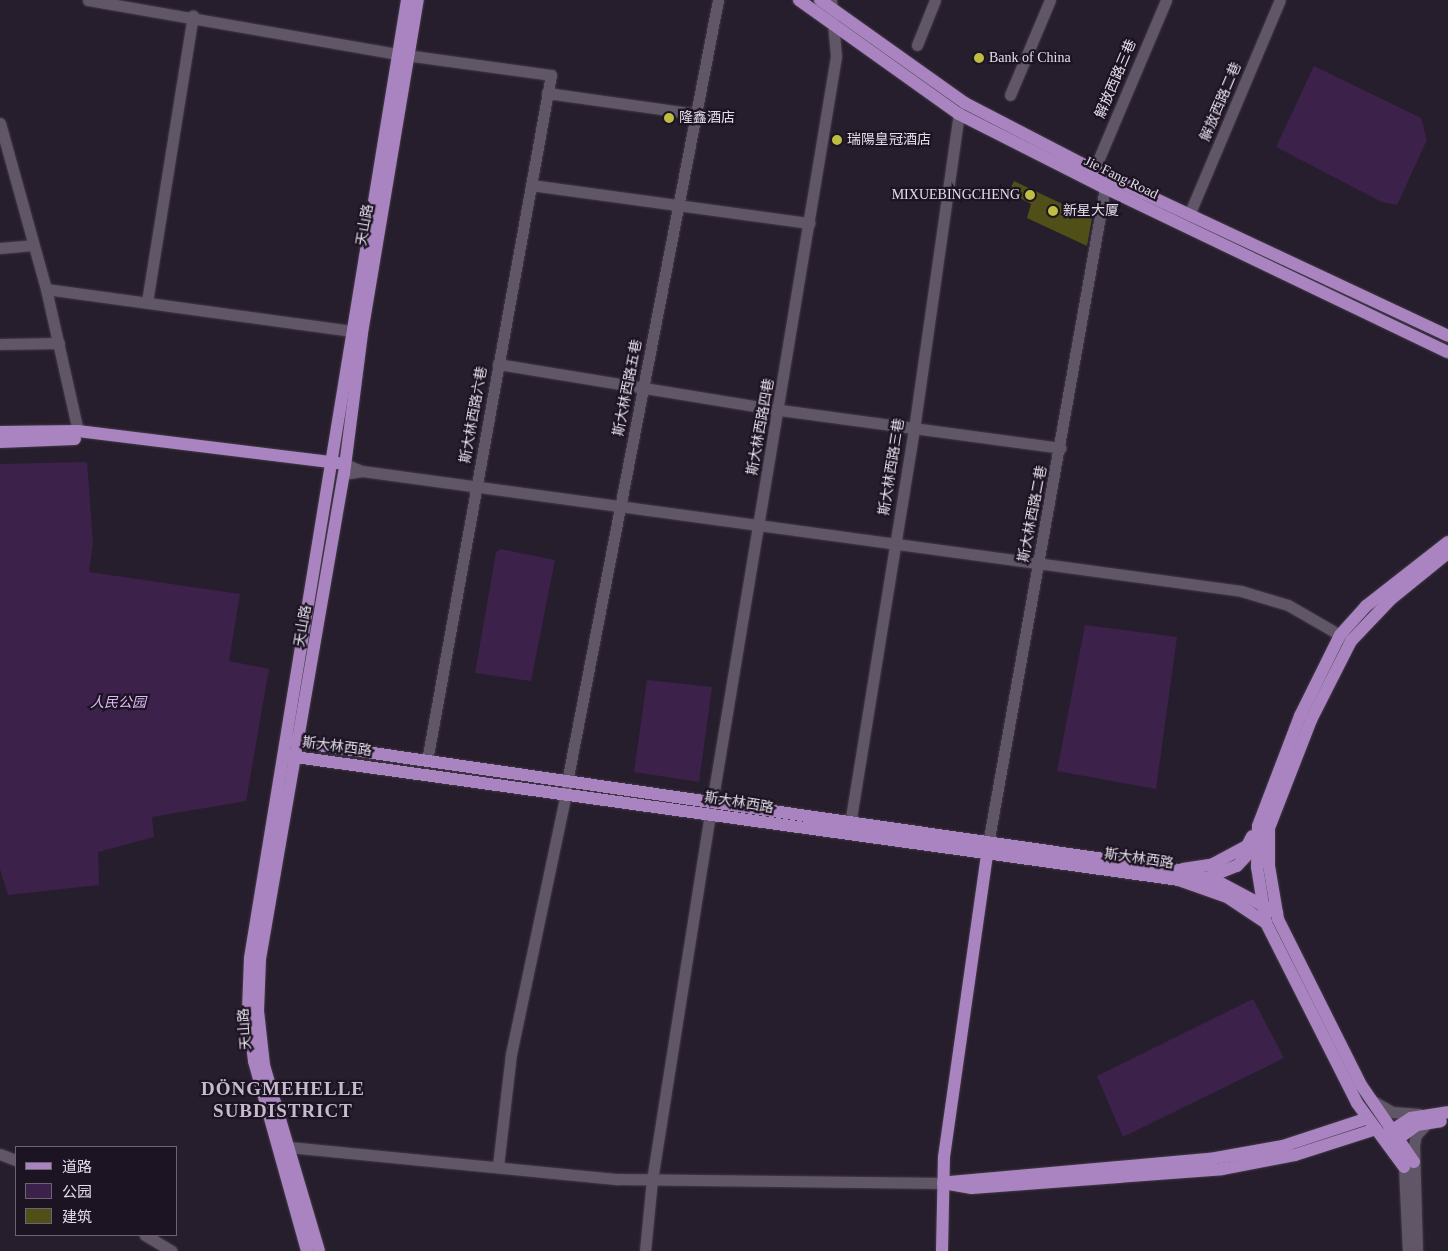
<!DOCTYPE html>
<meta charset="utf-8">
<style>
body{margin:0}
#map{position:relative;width:1448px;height:1251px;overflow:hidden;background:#271e2d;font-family:"Times New Roman","Noto Sans SC",serif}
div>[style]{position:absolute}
.green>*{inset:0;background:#3c214b}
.building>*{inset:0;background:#4f4f17}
.roads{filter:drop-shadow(0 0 1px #423a47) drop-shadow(0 0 1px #423a47)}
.minor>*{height:11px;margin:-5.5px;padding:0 5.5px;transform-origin:5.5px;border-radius:5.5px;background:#615668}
.major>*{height:12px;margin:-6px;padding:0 6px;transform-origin:6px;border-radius:6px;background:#a984c0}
.dots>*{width:14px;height:14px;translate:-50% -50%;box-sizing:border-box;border:2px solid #1d1423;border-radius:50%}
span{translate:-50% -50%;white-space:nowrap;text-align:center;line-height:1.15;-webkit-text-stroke:4.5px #1d1423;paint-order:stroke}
.poi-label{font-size:14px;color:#e2dce7}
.left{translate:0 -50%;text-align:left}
.right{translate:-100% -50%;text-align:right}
.street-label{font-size:14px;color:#e2dce7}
.park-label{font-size:14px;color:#dfb9f7;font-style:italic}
.district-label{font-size:19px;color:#c6bace;font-weight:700;letter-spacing:1px}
.legend{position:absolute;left:15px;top:1146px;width:162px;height:90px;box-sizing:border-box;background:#1d1423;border:1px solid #6c6471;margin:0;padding:6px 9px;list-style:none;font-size:15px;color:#e2dce7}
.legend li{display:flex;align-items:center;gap:10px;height:25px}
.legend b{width:25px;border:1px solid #6c6471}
</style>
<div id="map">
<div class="green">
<i style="clip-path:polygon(1314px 66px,1421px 118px,1427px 140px,1397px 205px,1382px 202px,1276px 147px)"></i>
<i style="clip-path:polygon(87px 462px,93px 543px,89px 572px,240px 594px,229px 661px,269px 669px,246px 801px,152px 817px,154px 837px,98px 852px,99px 885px,8px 895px,0 869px,0 464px)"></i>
<i style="clip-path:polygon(501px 549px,555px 560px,531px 681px,475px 673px,496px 552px)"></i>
<i style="clip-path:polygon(1085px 625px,1177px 637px,1156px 789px,1057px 771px)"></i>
<i style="clip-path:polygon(647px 680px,712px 687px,699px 782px,634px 772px)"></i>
<i style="clip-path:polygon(1253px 999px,1284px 1058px,1123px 1137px,1097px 1076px)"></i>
</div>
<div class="building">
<i style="clip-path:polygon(1014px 181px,1092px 218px,1087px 246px,1027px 218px,1031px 204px,1009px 192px)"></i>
</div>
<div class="roads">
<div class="minor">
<i style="left:88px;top:0;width:315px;rotate:9.9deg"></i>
<i style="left:398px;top:54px;width:154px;rotate:7.8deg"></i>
<i style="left:551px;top:75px;width:697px;rotate:100.25deg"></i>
<i style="left:917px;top:45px;width:48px;rotate:-68.2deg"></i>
<i style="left:547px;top:93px;width:150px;rotate:8deg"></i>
<i style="left:1010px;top:95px;width:103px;rotate:-67.2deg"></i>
<i style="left:0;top:123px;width:172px;rotate:74.5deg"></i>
<i style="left:46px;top:289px;width:146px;rotate:77.3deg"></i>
<i style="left:1094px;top:170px;width:185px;rotate:-67deg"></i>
<i style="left:531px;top:185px;width:281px;rotate:7.8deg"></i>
<i style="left:1189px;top:215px;width:233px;rotate:-67.1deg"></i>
<i style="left:0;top:248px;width:33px;rotate:-5deg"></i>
<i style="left:46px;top:289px;width:309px;rotate:7.8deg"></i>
<i style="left:147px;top:302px;width:290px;rotate:-80.9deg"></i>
<i style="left:0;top:344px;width:59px;rotate:-1deg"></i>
<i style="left:498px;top:364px;width:286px;rotate:9.3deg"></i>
<i style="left:780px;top:410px;width:283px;rotate:7.7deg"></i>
<i style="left:362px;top:471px;width:887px;rotate:7.77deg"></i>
<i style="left:1241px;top:591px;width:49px;rotate:16.6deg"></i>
<i style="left:1288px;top:605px;width:68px;rotate:30deg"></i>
<i style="left:344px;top:474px;width:18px;rotate:-9deg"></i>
<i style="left:362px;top:471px;width:18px;rotate:-158deg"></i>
<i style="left:567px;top:782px;width:796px;rotate:-79.07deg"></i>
<i style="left:850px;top:824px;width:400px;rotate:-80.8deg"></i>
<i style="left:914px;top:429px;width:318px;rotate:-81.9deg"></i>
<i style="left:988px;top:844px;width:666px;rotate:-79.89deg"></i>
<i style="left:1373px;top:1101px;width:22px;rotate:30deg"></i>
<i style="left:1392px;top:1112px;width:27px;rotate:4deg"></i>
<i style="left:279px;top:1146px;width:340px;rotate:5.6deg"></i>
<i style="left:617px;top:1179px;width:326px;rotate:0.7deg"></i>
<i style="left:0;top:1154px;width:17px;rotate:21deg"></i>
<i style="left:498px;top:1166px;width:113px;rotate:-83.4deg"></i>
<i style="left:511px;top:1054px;width:268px;rotate:-78.1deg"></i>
<i style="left:1404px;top:1167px;width:84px;rotate:87.3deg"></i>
<i style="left:145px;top:1235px;width:31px;rotate:31deg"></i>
<i style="left:645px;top:1251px;width:71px;rotate:-84.4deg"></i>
<i style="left:652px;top:1180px;width:382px;rotate:-81deg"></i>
<i style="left:712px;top:803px;width:757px;rotate:-80.57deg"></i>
<i style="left:836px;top:56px;width:56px;rotate:-95.1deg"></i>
<i style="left:1417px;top:1251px;width:106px;rotate:-91.6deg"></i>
<i style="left:1414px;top:1145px;width:10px;rotate:-79deg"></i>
<i style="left:1416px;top:1135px;width:16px;rotate:-47deg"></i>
</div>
<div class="major">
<i style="left:799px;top:0;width:196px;rotate:35.5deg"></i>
<i style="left:959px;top:114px;width:164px;rotate:26.9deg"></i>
<i style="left:1105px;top:188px;width:380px;rotate:25.6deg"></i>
<i style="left:820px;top:0;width:178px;rotate:35.4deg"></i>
<i style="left:965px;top:103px;width:145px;rotate:27.4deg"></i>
<i style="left:1094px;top:170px;width:391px;rotate:25.1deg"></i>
<i style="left:0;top:432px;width:78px;rotate:-0.7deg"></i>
<i style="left:78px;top:431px;width:262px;rotate:7deg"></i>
<i style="left:0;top:442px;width:75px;rotate:-2.3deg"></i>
<i style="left:290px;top:741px;width:899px;rotate:8.25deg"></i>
<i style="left:1180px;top:870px;width:41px;rotate:17.1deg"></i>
<i style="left:1219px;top:882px;width:66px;rotate:28.1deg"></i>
<i style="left:288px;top:756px;width:900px;rotate:7.92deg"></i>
<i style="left:1179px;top:880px;width:51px;rotate:19.5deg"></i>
<i style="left:1227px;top:897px;width:47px;rotate:33.7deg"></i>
<i style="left:1183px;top:869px;width:30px;rotate:-9deg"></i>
<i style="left:1213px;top:864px;width:38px;rotate:-28deg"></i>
<i style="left:1247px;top:846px;width:11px;rotate:-63deg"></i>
<i style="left:1204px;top:879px;width:35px;rotate:-22deg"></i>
<i style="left:1237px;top:866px;width:33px;rotate:-47deg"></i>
<i style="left:1386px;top:1134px;width:30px;rotate:-33deg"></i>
<i style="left:1411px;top:1118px;width:37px;rotate:-9deg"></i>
<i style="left:1391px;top:1144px;width:32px;rotate:-36deg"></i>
<i style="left:1417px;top:1125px;width:24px;rotate:-9deg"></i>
<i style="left:1414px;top:1162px;width:93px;rotate:-124.5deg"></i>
<i style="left:1361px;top:1085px;width:186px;rotate:-116.6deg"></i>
<i style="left:1278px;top:919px;width:54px;rotate:-99.6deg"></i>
<i style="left:1269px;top:866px;width:38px;rotate:-90deg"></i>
<i style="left:1269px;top:828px;width:116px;rotate:-68.7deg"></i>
<i style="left:1311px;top:720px;width:89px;rotate:-63.1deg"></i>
<i style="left:1351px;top:641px;width:58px;rotate:-46.4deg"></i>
<i style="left:1391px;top:599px;width:73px;rotate:-38.9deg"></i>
<i style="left:1404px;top:1167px;width:79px;rotate:-126.3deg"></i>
<i style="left:1357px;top:1103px;width:202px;rotate:-116.8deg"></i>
<i style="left:1266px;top:923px;width:57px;rotate:-99.1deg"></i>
<i style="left:1257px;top:867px;width:41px;rotate:-88.6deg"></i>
<i style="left:1258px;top:826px;width:118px;rotate:-69.1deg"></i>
<i style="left:1300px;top:716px;width:90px;rotate:-63.7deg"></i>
<i style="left:1340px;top:635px;width:39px;rotate:-48deg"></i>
<i style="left:1366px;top:606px;width:104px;rotate:-38deg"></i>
<i style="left:950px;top:1182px;width:261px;rotate:-5.1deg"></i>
<i style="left:1210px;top:1159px;width:74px;rotate:-10.1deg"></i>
<i style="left:1283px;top:1146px;width:89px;rotate:-18.2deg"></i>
<i style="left:943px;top:1183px;width:29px;rotate:10deg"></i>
<i style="left:972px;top:1188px;width:251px;rotate:-4.3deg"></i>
<i style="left:1222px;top:1169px;width:74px;rotate:-10.9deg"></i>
<i style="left:1295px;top:1155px;width:85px;rotate:-17.8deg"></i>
<i style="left:307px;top:1251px;width:197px;rotate:-105.6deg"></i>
<i style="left:254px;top:1061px;width:51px;rotate:-96.7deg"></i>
<i style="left:248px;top:1010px;width:52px;rotate:-87.8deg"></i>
<i style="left:250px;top:958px;width:971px;rotate:-80.69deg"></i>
<i style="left:319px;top:1251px;width:194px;rotate:-106.5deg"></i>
<i style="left:264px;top:1065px;width:54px;rotate:-96.3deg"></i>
<i style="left:258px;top:1011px;width:52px;rotate:-87.8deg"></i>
<i style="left:260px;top:959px;width:492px;rotate:-80.2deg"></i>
<i style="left:344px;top:474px;width:142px;rotate:-82.7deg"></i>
<i style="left:362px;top:333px;width:338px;rotate:-80.5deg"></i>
<i style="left:942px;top:1251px;width:94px;rotate:-88.8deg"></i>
<i style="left:944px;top:1157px;width:313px;rotate:-81.9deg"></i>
</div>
</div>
<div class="dots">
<i style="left:979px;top:58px;background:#bebe42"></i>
<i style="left:669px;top:118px;background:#bebe42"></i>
<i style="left:837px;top:140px;background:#bebe42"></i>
<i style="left:1030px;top:195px;background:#bebe42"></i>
<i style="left:1053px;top:211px;background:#bebe42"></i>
</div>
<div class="poi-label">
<span class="left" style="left:989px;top:58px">Bank of China</span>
<span class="left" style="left:679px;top:118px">隆鑫酒店</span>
<span class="left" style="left:847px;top:140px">瑞陽皇冠酒店</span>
<span class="right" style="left:1020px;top:195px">MIXUEBINGCHENG</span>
<span class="left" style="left:1063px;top:211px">新星大厦</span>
</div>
<div class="street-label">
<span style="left:1116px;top:79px;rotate:-67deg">解放西路三巷</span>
<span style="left:1221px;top:102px;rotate:-67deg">解放西路二巷</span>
<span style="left:1121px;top:178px;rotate:26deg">Jie Fang Road</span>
<span style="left:365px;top:225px;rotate:-80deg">天山路</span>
<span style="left:628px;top:388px;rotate:-79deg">斯大林西路五巷</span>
<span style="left:474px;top:415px;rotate:-80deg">斯大林西路六巷</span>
<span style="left:761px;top:427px;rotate:-80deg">斯大林西路四巷</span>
<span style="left:892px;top:467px;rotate:-81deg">斯大林西路三巷</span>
<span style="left:1033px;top:514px;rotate:-79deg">斯大林西路二巷</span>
<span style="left:303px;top:626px;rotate:-80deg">天山路</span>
<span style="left:337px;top:747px;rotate:7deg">斯大林西路</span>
<span style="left:739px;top:803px;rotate:9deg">斯大林西路</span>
<span style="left:1139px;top:859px;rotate:8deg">斯大林西路</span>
<span style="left:245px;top:1029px;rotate:-94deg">天山路</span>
</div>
<div class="park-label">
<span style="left:118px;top:703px">人民公园</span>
</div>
<div class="district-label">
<span style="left:283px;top:1100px">DÖNGMEHELLE<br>SUBDISTRICT</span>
</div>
<ul class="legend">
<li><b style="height:6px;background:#a984c0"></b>道路</li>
<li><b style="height:14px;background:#3c214b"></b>公园</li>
<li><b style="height:14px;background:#4f4f17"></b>建筑</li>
</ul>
</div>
